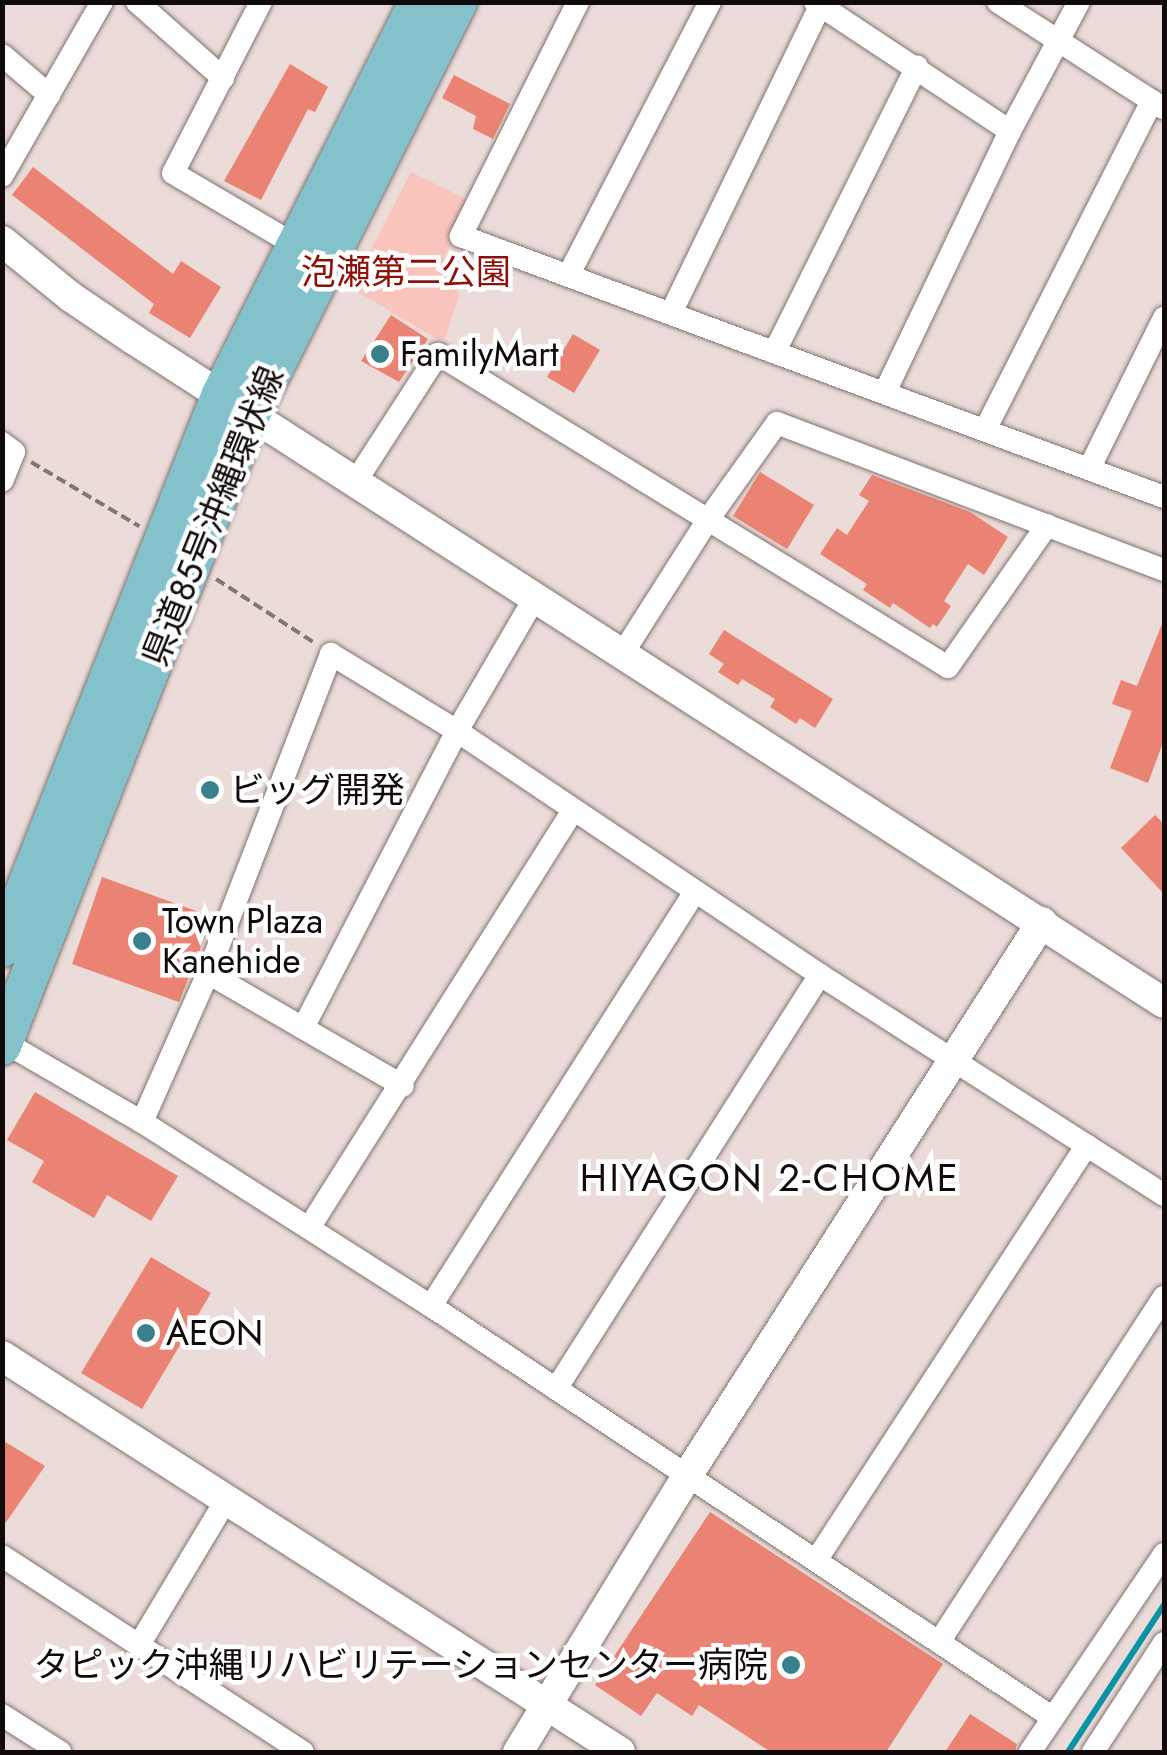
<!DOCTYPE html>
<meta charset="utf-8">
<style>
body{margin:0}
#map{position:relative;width:1167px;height:1755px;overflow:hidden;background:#ebdcd9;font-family:Jost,"Noto Sans JP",sans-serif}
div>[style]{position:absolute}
.green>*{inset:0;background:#f8c4bb}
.stream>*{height:6px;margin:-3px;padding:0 3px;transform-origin:3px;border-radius:3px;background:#0a93a5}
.building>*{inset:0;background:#ea8373}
.path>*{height:4px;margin-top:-2px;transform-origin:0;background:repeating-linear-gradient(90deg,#807674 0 10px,transparent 0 15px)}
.roads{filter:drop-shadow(0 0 2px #807370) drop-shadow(0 0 2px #807370)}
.minor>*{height:22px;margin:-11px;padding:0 11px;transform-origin:11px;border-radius:11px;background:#fff}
.tertiary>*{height:30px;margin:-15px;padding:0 15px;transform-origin:15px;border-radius:15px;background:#fff}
.primary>*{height:38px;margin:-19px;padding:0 19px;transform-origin:19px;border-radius:19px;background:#84c2cb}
.dots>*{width:28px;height:28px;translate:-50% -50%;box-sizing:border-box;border:5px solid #fff;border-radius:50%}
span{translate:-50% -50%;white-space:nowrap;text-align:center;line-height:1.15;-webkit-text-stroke:9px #fff;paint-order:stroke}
.park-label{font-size:35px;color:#8f1009}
.poi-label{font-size:35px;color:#100b0a}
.left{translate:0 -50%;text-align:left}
.right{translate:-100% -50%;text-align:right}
.street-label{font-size:35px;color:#100b0a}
.neighbourhood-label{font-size:38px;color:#100b0a;letter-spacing:2.5px}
.frame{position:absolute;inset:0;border:5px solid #100b0a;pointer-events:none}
</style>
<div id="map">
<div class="green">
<i style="clip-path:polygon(411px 172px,472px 202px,444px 258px,459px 296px,445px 338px,439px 340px,351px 288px)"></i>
</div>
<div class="stream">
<i style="left:1068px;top:1752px;width:176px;rotate:-56.9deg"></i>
</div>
<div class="building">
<i style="clip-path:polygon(290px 64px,328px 87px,315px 112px,308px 109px,261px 200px,224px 181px)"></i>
<i style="clip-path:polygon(454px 75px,510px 104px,493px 139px,473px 129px,476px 116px,442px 98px)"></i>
<i style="clip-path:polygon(33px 167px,173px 274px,181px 261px,221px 287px,190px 338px,149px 313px,154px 304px,12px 195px)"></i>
<i style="clip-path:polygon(391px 315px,428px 339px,399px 382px,361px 361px)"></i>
<i style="clip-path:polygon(573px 334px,600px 350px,574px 393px,547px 377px)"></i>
<i style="clip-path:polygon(760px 472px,814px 505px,787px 549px,733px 516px)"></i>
<i style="clip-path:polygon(872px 475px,970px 512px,1008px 537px,984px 575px,968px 564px,944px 601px,951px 606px,937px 627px,933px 624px,930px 628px,893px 603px,890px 608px,863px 590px,867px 584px,820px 554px,837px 528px,847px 535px,869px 501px,859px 495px)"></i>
<i style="clip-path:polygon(1164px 619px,1164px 740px,1148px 783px,1110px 768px,1132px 711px,1112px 704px,1121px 680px,1137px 686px)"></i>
<i style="clip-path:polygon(724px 630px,833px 699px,815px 728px,800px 718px,796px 724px,770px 707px,775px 699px,742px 679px,738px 685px,718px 672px,724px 664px,709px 654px)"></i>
<i style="clip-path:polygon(1155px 815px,1164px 824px,1164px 894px,1121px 848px)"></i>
<i style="clip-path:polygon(102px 877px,213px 917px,179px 1002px,72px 964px)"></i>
<i style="clip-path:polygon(35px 1092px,178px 1176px,151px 1221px,107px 1195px,94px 1218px,32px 1182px,44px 1161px,7px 1140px)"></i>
<i style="clip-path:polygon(151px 1257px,211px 1293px,142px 1409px,81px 1373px)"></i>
<i style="clip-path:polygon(2px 1440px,45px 1466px,2px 1528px)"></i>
<i style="clip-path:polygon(710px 1512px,943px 1664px,886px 1752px,771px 1752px,699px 1705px,692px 1716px,657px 1693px,641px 1716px,595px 1685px)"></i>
<i style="clip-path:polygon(970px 1714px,1017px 1744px,1015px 1752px,945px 1752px)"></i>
</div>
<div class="path">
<i style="left:31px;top:462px;width:126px;rotate:30.7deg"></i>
<i style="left:216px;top:579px;width:116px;rotate:33deg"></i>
</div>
<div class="roads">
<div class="minor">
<i style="left:137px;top:2px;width:115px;rotate:41.5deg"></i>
<i style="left:261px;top:2px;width:192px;rotate:117.2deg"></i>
<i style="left:173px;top:173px;width:142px;rotate:30.5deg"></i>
<i style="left:578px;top:2px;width:262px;rotate:116.6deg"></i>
<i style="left:461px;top:236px;width:750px;rotate:20.37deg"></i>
<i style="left:815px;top:2px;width:234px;rotate:33.5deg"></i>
<i style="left:998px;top:2px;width:196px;rotate:32.7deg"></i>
<i style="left:2px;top:55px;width:62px;rotate:40.4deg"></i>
<i style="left:2px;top:176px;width:201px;rotate:-60.1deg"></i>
<i style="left:568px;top:276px;width:309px;rotate:-62.6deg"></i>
<i style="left:671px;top:313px;width:346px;rotate:-64.1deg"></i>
<i style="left:775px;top:351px;width:318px;rotate:-63.5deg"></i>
<i style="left:885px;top:392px;width:289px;rotate:-64.4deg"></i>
<i style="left:1010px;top:131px;width:146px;rotate:-61.9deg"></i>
<i style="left:985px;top:430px;width:369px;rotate:-63.1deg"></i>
<i style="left:2px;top:443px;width:15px;rotate:37deg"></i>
<i style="left:14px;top:452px;width:31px;rotate:112deg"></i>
<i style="left:1089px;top:469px;width:169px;rotate:-63.6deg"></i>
<i style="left:354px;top:484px;width:155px;rotate:-57.1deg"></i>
<i style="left:438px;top:354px;width:598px;rotate:31.54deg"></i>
<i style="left:948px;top:667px;width:173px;rotate:-55.1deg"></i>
<i style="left:621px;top:656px;width:160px;rotate:-57.5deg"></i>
<i style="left:707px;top:521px;width:120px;rotate:-54.5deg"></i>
<i style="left:777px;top:423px;width:414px;rotate:20.8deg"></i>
<i style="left:208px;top:973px;width:225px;rotate:30.1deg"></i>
<i style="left:303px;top:1028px;width:335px;rotate:-62.6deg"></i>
<i style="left:457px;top:731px;width:153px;rotate:-59.7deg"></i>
<i style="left:4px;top:1042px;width:160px;rotate:30.1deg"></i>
<i style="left:142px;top:1122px;width:343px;rotate:32.5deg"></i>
<i style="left:431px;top:1306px;width:745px;rotate:33.5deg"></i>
<i style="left:142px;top:1122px;width:163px;rotate:-66.1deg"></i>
<i style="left:208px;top:973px;width:342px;rotate:-68.9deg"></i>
<i style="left:331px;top:654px;width:148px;rotate:31.4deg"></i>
<i style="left:457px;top:731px;width:437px;rotate:33.9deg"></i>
<i style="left:820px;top:975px;width:408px;rotate:32.6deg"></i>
<i style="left:309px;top:1228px;width:492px;rotate:-57.7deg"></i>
<i style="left:431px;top:1306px;width:491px;rotate:-57.5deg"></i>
<i style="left:556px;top:1389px;width:491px;rotate:-57.5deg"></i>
<i style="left:2px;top:1556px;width:359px;rotate:33.1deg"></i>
<i style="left:817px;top:1559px;width:494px;rotate:-56.9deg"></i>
<i style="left:939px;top:1642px;width:412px;rotate:-56.9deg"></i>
<i style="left:139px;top:1645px;width:169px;rotate:-59deg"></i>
<i style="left:2px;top:1715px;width:69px;rotate:32.5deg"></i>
<i style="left:1030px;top:1752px;width:239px;rotate:-55.9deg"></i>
<i style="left:1093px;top:1752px;width:130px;rotate:-56.9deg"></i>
</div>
<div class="tertiary">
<i style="left:2px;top:241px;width:89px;rotate:39.1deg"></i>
<i style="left:71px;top:297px;width:75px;rotate:34.1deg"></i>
<i style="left:133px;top:339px;width:1226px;rotate:32.78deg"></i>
<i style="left:2px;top:1356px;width:734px;rotate:32.65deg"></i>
<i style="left:518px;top:1752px;width:324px;rotate:-58.5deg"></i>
<i style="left:687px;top:1476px;width:658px;rotate:-57.35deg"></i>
</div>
<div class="primary">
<i style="left:2px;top:948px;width:596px;rotate:-68.43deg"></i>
<i style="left:221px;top:394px;width:439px;rotate:-63.3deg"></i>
<i style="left:2px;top:1046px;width:679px;rotate:-68.5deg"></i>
<i style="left:251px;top:414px;width:461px;rotate:-63.3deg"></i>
</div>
</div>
<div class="dots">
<i style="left:380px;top:354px;background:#3a808c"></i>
<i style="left:210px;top:790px;background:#3a808c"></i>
<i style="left:142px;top:941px;background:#3a808c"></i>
<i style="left:146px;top:1333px;background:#3a808c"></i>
<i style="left:791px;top:1665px;background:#3a808c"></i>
</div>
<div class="park-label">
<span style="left:406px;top:272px">泡瀬第二公園</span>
</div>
<div class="poi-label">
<span class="left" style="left:400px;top:354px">FamilyMart</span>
<span class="left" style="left:230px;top:790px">ビッグ開発</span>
<span class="left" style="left:162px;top:941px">Town Plaza<br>Kanehide</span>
<span class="left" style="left:166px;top:1333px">AEON</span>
<span class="right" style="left:768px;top:1665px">タピック沖縄リハビリテーションセンター病院</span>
</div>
<div class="street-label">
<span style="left:213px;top:516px;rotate:-68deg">県道85号沖縄環状線</span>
</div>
<div class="neighbourhood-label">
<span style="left:770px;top:1178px">HIYAGON 2-CHOME</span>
</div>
<div class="frame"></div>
</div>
